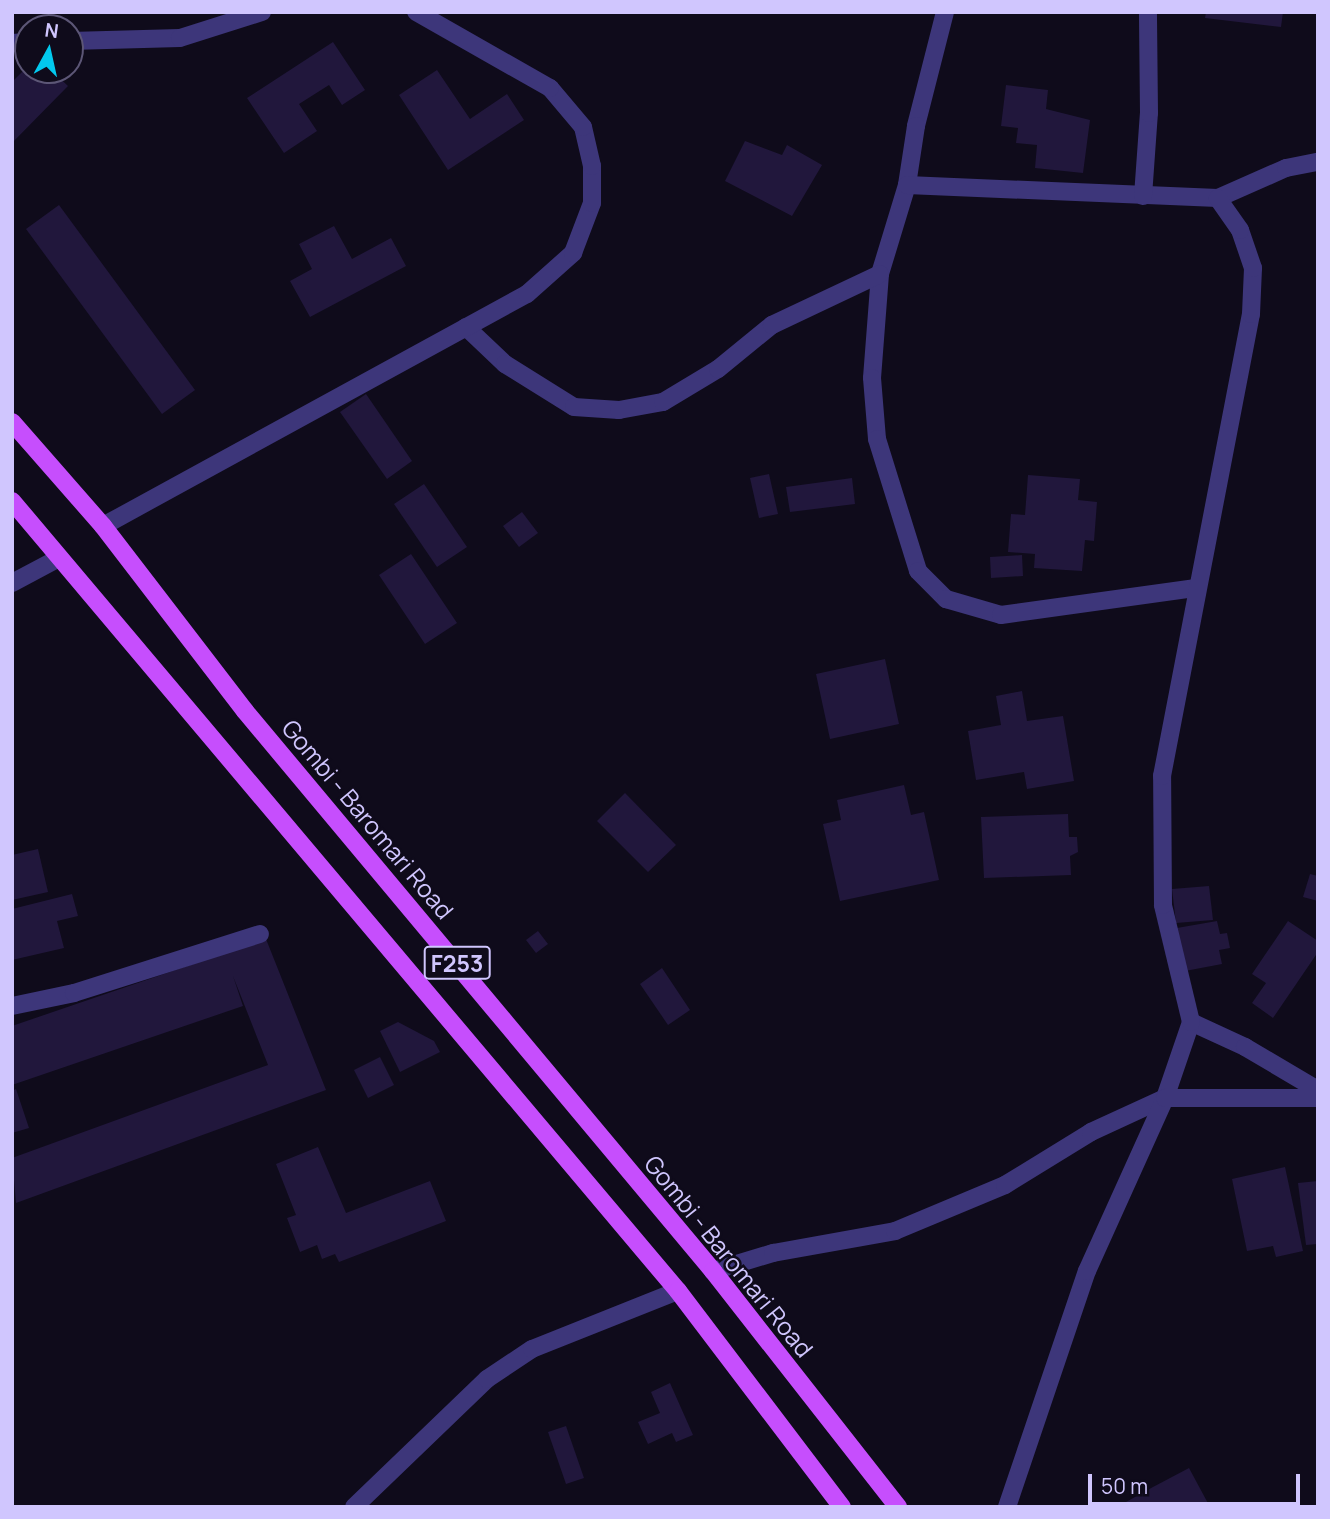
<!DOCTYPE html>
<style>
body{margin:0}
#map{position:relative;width:1330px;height:1519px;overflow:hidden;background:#0f0b1b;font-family:Manrope,sans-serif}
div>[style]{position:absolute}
.building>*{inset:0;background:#21173c}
.minor>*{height:18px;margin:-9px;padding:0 9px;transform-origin:9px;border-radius:9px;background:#3d367a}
.primary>*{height:18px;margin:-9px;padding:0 9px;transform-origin:9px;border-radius:9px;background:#c64efd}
span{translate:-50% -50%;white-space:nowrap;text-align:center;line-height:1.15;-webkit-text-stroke:5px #0f0b1b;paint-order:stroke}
.shield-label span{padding:2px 5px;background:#0f0b1b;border:2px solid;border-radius:5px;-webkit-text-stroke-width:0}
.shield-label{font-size:23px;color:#d0c6fe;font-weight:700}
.street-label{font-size:24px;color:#d0c6fe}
.frame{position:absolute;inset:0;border:14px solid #d0c6fe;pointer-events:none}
.north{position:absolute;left:14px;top:14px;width:70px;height:70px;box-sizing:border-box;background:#0f0b1b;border:2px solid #5c5676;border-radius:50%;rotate:8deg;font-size:19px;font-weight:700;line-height:28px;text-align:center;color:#d0c6fe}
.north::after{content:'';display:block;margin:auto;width:24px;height:32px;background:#02c9ee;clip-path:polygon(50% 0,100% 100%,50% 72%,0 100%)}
.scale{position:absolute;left:1088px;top:1474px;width:212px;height:32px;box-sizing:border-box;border:4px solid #d0c6fe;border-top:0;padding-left:9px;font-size:21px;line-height:24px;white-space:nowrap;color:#d0c6fe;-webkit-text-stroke:5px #0f0b1b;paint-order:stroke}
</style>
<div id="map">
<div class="building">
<i style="clip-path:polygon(1206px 12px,1283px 12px,1281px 27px,1205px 18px)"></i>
<i style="clip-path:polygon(333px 42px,365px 90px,342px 105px,329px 85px,299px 104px,317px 131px,284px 153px,247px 98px)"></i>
<i style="clip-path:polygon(28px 66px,28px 70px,51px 70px,68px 86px,12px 143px,12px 82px)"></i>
<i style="clip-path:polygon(437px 70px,470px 119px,507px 94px,524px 120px,448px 170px,399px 95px)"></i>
<i style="clip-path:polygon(1006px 85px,1048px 90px,1046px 109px,1090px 120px,1083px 173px,1035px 168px,1037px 145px,1016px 143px,1018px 128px,1001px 126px)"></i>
<i style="clip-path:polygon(745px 141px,782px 155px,787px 145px,822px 165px,792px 216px,725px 181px)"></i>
<i style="clip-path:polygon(59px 205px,195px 390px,162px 414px,26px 229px)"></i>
<i style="clip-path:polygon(334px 226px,352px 259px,391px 238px,406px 266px,310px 317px,290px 281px,312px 269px,299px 244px)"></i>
<i style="clip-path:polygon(366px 394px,412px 461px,387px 479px,340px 412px)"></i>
<i style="clip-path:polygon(769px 474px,778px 514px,759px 518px,750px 478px)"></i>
<i style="clip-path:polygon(1028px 475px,1080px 479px,1078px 500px,1097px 502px,1094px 541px,1085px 540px,1082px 571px,1034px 568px,1035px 554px,1008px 552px,1011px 514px,1025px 515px)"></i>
<i style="clip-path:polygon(852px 478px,855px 504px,790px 512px,786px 487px)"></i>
<i style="clip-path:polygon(424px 484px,467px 547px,437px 567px,394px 504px)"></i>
<i style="clip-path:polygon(522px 512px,538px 533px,519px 547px,503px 526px)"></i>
<i style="clip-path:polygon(411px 554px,457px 623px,425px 644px,379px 575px)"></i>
<i style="clip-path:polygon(1022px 555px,1023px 576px,991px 578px,990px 557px)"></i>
<i style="clip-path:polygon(885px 659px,899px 724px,830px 739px,816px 674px)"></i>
<i style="clip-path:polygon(1022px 691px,1027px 721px,1063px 716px,1074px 781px,1027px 789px,1024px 772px,976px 780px,968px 731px,1001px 725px,996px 696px)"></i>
<i style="clip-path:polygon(904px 785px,911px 815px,924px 812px,939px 880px,840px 901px,823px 824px,841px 820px,837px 800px)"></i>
<i style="clip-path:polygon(625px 793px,676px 845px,648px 872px,597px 821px)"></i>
<i style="clip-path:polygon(1068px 814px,1069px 837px,1077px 837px,1078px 852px,1070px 856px,1071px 875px,984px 878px,981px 817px)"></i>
<i style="clip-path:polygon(38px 849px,48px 892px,12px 900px,12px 855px)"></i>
<i style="clip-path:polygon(1310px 874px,1318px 876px,1318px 901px,1303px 897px)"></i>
<i style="clip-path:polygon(1209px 886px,1213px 920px,1176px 923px,1172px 889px)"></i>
<i style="clip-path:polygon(72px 894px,78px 916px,57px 921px,64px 948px,12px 960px,12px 909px)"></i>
<i style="clip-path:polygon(1217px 921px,1220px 934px,1227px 933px,1230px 948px,1219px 950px,1222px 964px,1185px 971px,1177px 928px)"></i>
<i style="clip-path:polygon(1288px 921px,1318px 941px,1318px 952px,1273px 1018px,1252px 1003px,1266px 983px,1252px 974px)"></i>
<i style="clip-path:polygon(538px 931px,548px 944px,536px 953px,526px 940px)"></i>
<i style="clip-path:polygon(266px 939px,326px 1090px,16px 1203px,12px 1158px,268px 1065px,233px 976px,243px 1006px,12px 1085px,12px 1026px)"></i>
<i style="clip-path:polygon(662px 968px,690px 1010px,668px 1025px,640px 984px)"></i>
<i style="clip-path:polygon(398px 1022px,434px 1041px,440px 1052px,400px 1072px,380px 1031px)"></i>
<i style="clip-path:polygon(380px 1057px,394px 1085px,368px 1098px,354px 1070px)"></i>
<i style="clip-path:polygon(16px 1089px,29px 1128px,12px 1133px,12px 1091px)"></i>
<i style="clip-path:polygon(318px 1147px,346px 1213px,430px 1181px,446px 1221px,339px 1262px,335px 1254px,322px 1259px,317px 1245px,300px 1252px,287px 1218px,296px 1215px,276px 1164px)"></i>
<i style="clip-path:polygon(1285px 1167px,1303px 1251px,1276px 1257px,1273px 1246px,1247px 1251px,1232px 1179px)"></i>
<i style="clip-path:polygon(1318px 1181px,1318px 1244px,1306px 1245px,1298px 1183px)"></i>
<i style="clip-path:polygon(670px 1383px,693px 1435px,676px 1442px,672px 1433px,648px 1444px,638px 1422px,660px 1413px,651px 1392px)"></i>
<i style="clip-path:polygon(566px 1426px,584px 1478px,566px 1484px,548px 1432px)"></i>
<i style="clip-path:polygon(1189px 1468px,1210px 1507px,1117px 1507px,1153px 1487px)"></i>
</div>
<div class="minor">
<i style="left:945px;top:12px;width:118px;rotate:104.3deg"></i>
<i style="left:916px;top:126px;width:60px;rotate:98.7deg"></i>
<i style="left:907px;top:185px;width:93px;rotate:106.9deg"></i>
<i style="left:880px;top:274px;width:104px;rotate:94.4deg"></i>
<i style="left:872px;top:378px;width:61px;rotate:85.3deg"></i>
<i style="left:877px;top:439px;width:138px;rotate:72.7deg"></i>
<i style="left:918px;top:571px;width:40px;rotate:45deg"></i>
<i style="left:946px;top:599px;width:57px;rotate:16.2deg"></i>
<i style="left:1001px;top:615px;width:197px;rotate:-7.9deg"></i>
<i style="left:70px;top:41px;width:110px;rotate:-1.6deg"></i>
<i style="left:180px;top:38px;width:86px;rotate:-17.6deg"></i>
<i style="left:12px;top:43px;width:16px;rotate:-4deg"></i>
<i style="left:907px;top:185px;width:311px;rotate:2.4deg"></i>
<i style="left:1218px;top:198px;width:74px;rotate:-23.8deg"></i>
<i style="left:1286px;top:168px;width:33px;rotate:-11deg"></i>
<i style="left:1143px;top:196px;width:83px;rotate:-85.9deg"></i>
<i style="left:1149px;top:113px;width:101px;rotate:-90.6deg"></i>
<i style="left:466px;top:327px;width:54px;rotate:43.5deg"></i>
<i style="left:505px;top:364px;width:81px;rotate:31.9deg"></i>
<i style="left:574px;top:407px;width:45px;rotate:3.8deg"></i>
<i style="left:619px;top:410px;width:45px;rotate:-10.3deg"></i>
<i style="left:663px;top:402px;width:64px;rotate:-31deg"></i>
<i style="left:718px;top:369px;width:70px;rotate:-39.2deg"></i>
<i style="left:772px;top:325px;width:119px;rotate:-25.3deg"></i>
<i style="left:103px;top:526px;width:483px;rotate:-28.7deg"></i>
<i style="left:527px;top:294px;width:62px;rotate:-41.7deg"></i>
<i style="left:573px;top:253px;width:53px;rotate:-69.2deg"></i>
<i style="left:592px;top:203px;width:37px;rotate:-90deg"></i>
<i style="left:592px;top:166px;width:40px;rotate:-103deg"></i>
<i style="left:583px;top:127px;width:51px;rotate:-130.2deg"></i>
<i style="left:550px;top:88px;width:154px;rotate:-150.4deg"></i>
<i style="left:12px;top:583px;width:53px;rotate:-28deg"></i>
<i style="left:12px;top:1006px;width:63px;rotate:-11.8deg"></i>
<i style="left:74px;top:993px;width:195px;rotate:-17.6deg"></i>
<i style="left:1191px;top:1022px;width:60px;rotate:24.8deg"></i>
<i style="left:1245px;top:1047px;width:85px;rotate:30.5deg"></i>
<i style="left:713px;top:1271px;width:63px;rotate:-16.7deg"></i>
<i style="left:773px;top:1253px;width:124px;rotate:-10.2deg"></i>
<i style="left:895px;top:1231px;width:119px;rotate:-22.7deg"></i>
<i style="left:1005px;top:1185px;width:101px;rotate:-31.6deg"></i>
<i style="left:1091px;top:1132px;width:81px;rotate:-24.7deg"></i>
<i style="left:1165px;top:1098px;width:80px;rotate:-71.1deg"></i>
<i style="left:1191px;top:1022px;width:120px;rotate:-103.5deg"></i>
<i style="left:1163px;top:905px;width:129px;rotate:-90.4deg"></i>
<i style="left:1162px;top:776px;width:470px;rotate:-79.1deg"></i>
<i style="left:1251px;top:314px;width:46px;rotate:-87.5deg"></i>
<i style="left:1253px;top:268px;width:40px;rotate:-108.9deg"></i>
<i style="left:1240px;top:230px;width:39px;rotate:-125deg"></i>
<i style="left:354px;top:1507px;width:185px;rotate:-43.9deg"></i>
<i style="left:487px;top:1379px;width:54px;rotate:-33.7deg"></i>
<i style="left:532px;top:1349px;width:157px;rotate:-21.7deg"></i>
<i style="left:1007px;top:1507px;width:249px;rotate:-71.3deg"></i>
<i style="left:1087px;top:1271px;width:190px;rotate:-65.7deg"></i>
<i style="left:1165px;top:1098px;width:153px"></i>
</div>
<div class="primary">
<i style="left:12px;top:422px;width:138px;rotate:48.8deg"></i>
<i style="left:103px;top:526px;width:233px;rotate:52.5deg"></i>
<i style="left:245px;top:711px;width:730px;rotate:50.11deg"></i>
<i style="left:713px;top:1271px;width:300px;rotate:51.9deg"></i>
<i style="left:12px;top:501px;width:1033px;rotate:49.87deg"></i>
<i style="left:678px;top:1291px;width:271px;rotate:52.8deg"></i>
</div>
<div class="shield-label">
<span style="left:457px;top:963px">F253</span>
</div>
<div class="street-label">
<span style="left:368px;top:819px;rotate:50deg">Gombi - Baromari Road</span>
<span style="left:729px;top:1256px;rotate:51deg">Gombi - Baromari Road</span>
</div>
<div class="frame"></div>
<div class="north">N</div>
<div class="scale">50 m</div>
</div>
